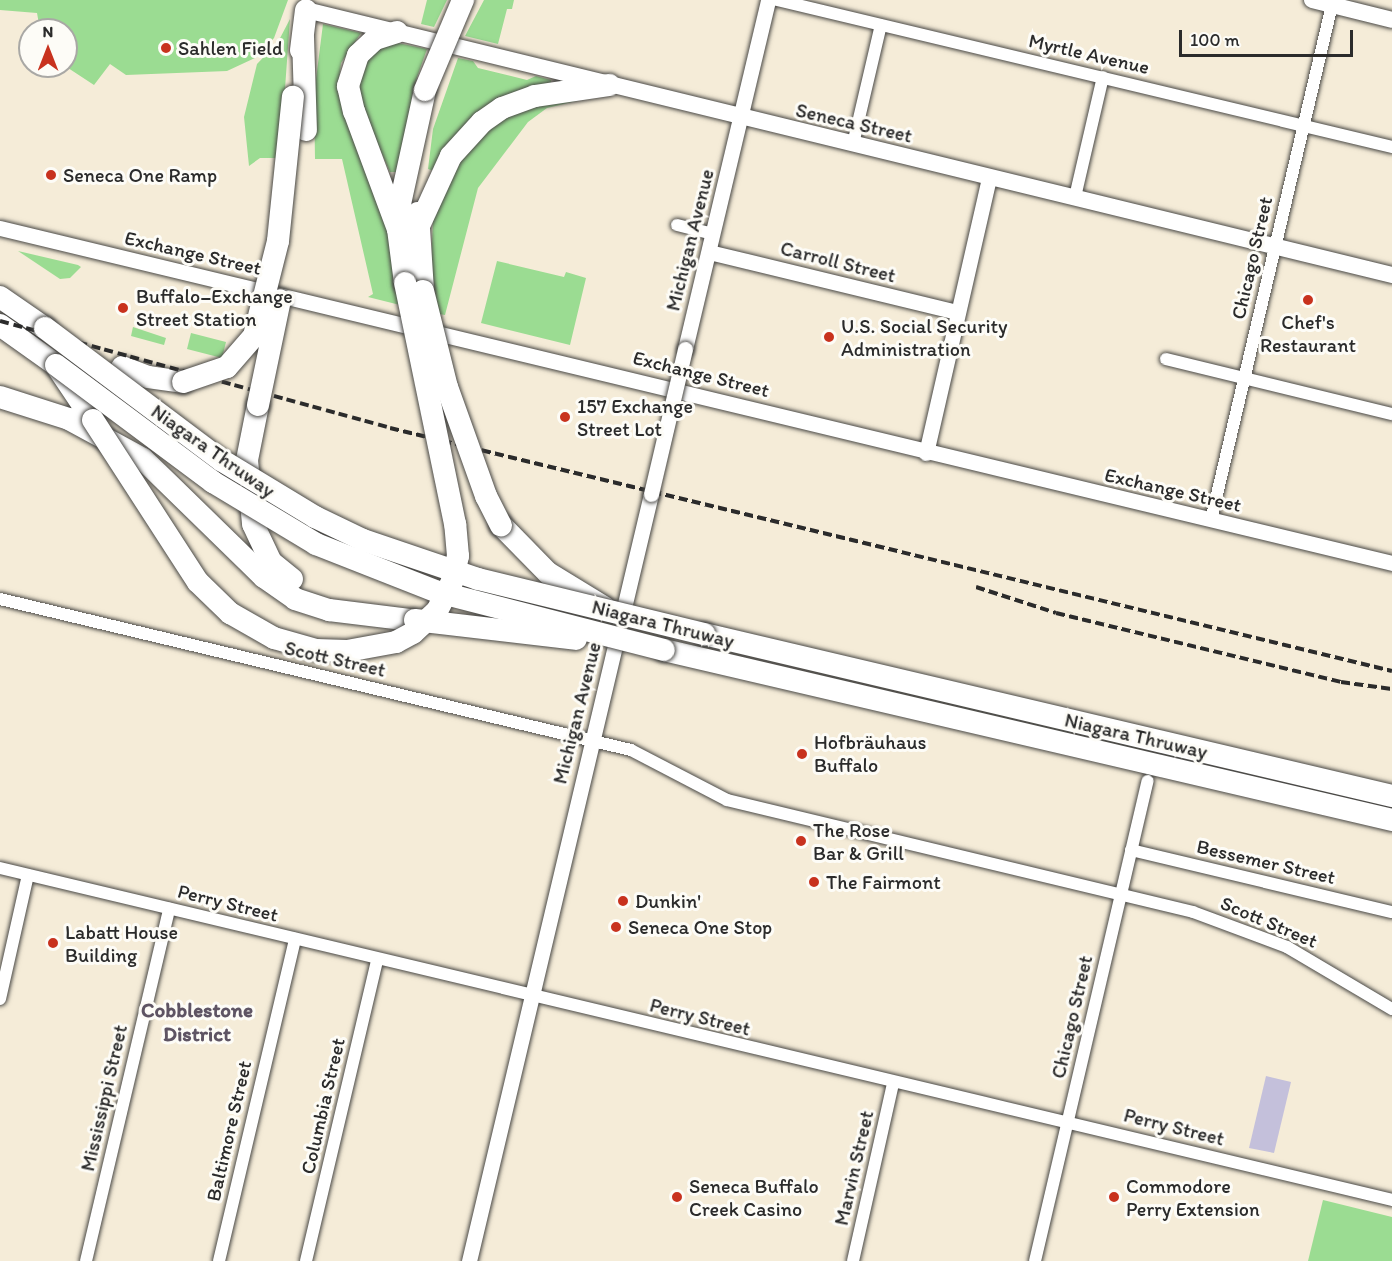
<!DOCTYPE html>
<meta charset="utf-8">
<style>
body{margin:0}
#map{position:relative;width:1392px;height:1261px;overflow:hidden;background:#f5ecd8;font-family:Itim,sans-serif}
div>[style]{position:absolute}
.industrial>*{inset:0;background:#c4c0db}
.green>*{inset:0;background:#9bdc92}
.roads{filter:drop-shadow(0 0 2px #494845) drop-shadow(0 0 2px #494845)}
.minor>*{height:12px;margin:-6px;padding:0 6px;transform-origin:6px;border-radius:6px;background:#fff}
.tertiary>*{height:15px;margin:-7.5px;padding:0 7.5px;transform-origin:7.5px;border-radius:7.5px;background:#fff}
.secondary>*{height:16px;margin:-8px;padding:0 8px;transform-origin:8px;border-radius:8px;background:#fff}
.motorway>*{height:22px;margin:-11px;padding:0 11px;transform-origin:11px;border-radius:11px;background:#fff}
.rail>*{height:4px;margin-top:-2px;transform-origin:0;background:repeating-linear-gradient(90deg,#2b2b2b 0 9px,transparent 0 13.5px)}
.bridges{filter:drop-shadow(0 0 2px #494845) drop-shadow(0 0 2px #494845)}
.tertiary-bridge>*{height:15px;margin:-7.5px;padding:0 7.5px;transform-origin:7.5px;border-radius:7.5px;background:#fff}
.motorway-bridge>*{height:22px;margin:-11px;padding:0 11px;transform-origin:11px;border-radius:11px;background:#fff}
.dots>*{width:16px;height:16px;translate:-50% -50%;box-sizing:border-box;border:3px solid #fdfcf7;border-radius:50%}
span{translate:-50% -50%;white-space:nowrap;text-align:center;line-height:1.15;-webkit-text-stroke:6px #fdfcf7;paint-order:stroke}
.poi-label{font-size:20px;color:#2b2b2b}
.left{translate:0 -50%;text-align:left}
.street-label{font-size:20px;color:#2b2b2b}
.neighbourhood-label{font-size:21px;color:#5e5463;font-weight:700}
.north{position:absolute;left:18px;top:18px;width:60px;height:60px;box-sizing:border-box;background:#fdfcf7;border:2px solid #a9a8a5;border-radius:50%;rotate:0deg;font-size:16px;font-weight:700;line-height:24px;text-align:center;color:#2b2b2b}
.north::after{content:'';display:block;margin:auto;width:21px;height:27px;background:#c8321e;clip-path:polygon(50% 0,100% 100%,50% 72%,0 100%)}
.scale{position:absolute;left:1179px;top:30px;width:174px;height:27px;box-sizing:border-box;border:3px solid #2b2b2b;border-top:0;padding-left:8px;font-size:18px;line-height:21px;white-space:nowrap;color:#2b2b2b;-webkit-text-stroke:4px #fdfcf7;paint-order:stroke}
</style>
<div id="map">
<div class="industrial">
<i style="clip-path:polygon(1266px 1076px,1291px 1082px,1274px 1153px,1249px 1148px)"></i>
</div>
<div class="green">
<i style="clip-path:polygon(0 0,288px 0,274px 38px,257px 57px,227px 71px,126px 75px,110px 64px,94px 85px,65px 66px,66px 30px,40px 30px,37px 13px,0 10px)"></i>
<i style="clip-path:polygon(427px 0,447px 0,434px 27px,421px 24px)"></i>
<i style="clip-path:polygon(484px 0,514px 0,512px 9px,507px 9px,498px 44px,465px 36px)"></i>
<i style="clip-path:polygon(290px 19px,280px 158px,260px 158px,249px 166px,244px 117px,257px 64px,278px 42px)"></i>
<i style="clip-path:polygon(323px 24px,361px 33px,341px 63px,339px 80px,391px 225px,400px 305px,368px 297px,373px 294px,342px 159px,315px 159px,314px 95px)"></i>
<i style="clip-path:polygon(393px 42px,427px 49px,414px 86px,398px 172px,390px 172px,359px 102px,357px 72px,374px 51px)"></i>
<i style="clip-path:polygon(458px 58px,473px 61px,478px 68px,527px 80px,536px 76px,551px 80px,551px 85px,434px 171px,428px 169px,433px 129px)"></i>
<i style="clip-path:polygon(585px 99px,547px 108px,528px 122px,478px 188px,445px 315px,439px 314px,431px 268px,433px 219px,439px 196px,474px 138px,522px 107px)"></i>
<i style="clip-path:polygon(18px 251px,78px 265px,81px 267px,70px 278px,60px 279px)"></i>
<i style="clip-path:polygon(497px 261px,564px 277px,566px 272px,586px 278px,570px 345px,481px 323px)"></i>
<i style="clip-path:polygon(133px 327px,166px 338px,164px 345px,131px 336px)"></i>
<i style="clip-path:polygon(191px 333px,226px 342px,222px 358px,187px 349px)"></i>
<i style="clip-path:polygon(1323px 1200px,1392px 1217px,1392px 1261px,1308px 1261px)"></i>
</div>
<div class="roads">
<div class="minor">
<i style="left:777px;top:0;width:632px;rotate:13.44deg"></i>
<i style="left:853px;top:144px;width:122px;rotate:-76.8deg"></i>
<i style="left:1075px;top:197px;width:123px;rotate:-76.9deg"></i>
<i style="left:677px;top:225px;width:37px;rotate:14deg"></i>
<i style="left:1166px;top:359px;width:233px;rotate:13.7deg"></i>
<i style="left:1211px;top:520px;width:529px;rotate:-76.78deg"></i>
<i style="left:0;top:599px;width:649px;rotate:13.46deg"></i>
<i style="left:631px;top:750px;width:108px;rotate:27.5deg"></i>
<i style="left:727px;top:800px;width:479px;rotate:13.5deg"></i>
<i style="left:1193px;top:912px;width:100px;rotate:20.4deg"></i>
<i style="left:1287px;top:947px;width:122px;rotate:30.6deg"></i>
<i style="left:1131px;top:850px;width:268px;rotate:13.4deg"></i>
<i style="left:0;top:868px;width:1431px;rotate:13.41deg"></i>
<i style="left:0;top:999px;width:127px;rotate:-77.3deg"></i>
<i style="left:86px;top:1261px;width:362px;rotate:-76.7deg"></i>
<i style="left:219px;top:1261px;width:331px;rotate:-76.7deg"></i>
<i style="left:306px;top:1261px;width:309px;rotate:-76.7deg"></i>
<i style="left:853px;top:1261px;width:181px;rotate:-77.3deg"></i>
<i style="left:1035px;top:1261px;width:493px;rotate:-76.8deg"></i>
</div>
<div class="tertiary">
<i style="left:0;top:228px;width:1432px;rotate:13.53deg"></i>
<i style="left:709px;top:252px;width:255px;rotate:13.6deg"></i>
<i style="left:685px;top:349px;width:359px;rotate:-76.6deg"></i>
<i style="left:926px;top:453px;width:283px;rotate:-77.1deg"></i>
<i style="left:469px;top:1261px;width:788px;rotate:-76.65deg"></i>
</div>
<div class="secondary">
<i style="left:1312px;top:0;width:82px;rotate:14deg"></i>
<i style="left:306px;top:10px;width:1118px;rotate:13.71deg"></i>
</div>
<div class="motorway">
<i style="left:397px;top:32px;width:23px;rotate:162deg"></i>
<i style="left:375px;top:39px;width:23px;rotate:137deg"></i>
<i style="left:358px;top:55px;width:33px;rotate:108deg"></i>
<i style="left:348px;top:86px;width:26px;rotate:77deg"></i>
<i style="left:354px;top:111px;width:126px;rotate:69.6deg"></i>
<i style="left:303px;top:37px;width:93px;rotate:88.2deg"></i>
<i style="left:301px;top:50px;width:40px;rotate:-82.9deg"></i>
<i style="left:418px;top:213px;width:78px;rotate:86.3deg"></i>
<i style="left:418px;top:228px;width:79px;rotate:-65.4deg"></i>
<i style="left:451px;top:156px;width:46px;rotate:-47.6deg"></i>
<i style="left:482px;top:122px;width:24px;rotate:-35deg"></i>
<i style="left:502px;top:108px;width:35px;rotate:-20deg"></i>
<i style="left:535px;top:96px;width:75px;rotate:-8.5deg"></i>
<i style="left:405px;top:283px;width:54px;rotate:-97.4deg"></i>
<i style="left:398px;top:229px;width:25px;rotate:-85deg"></i>
<i style="left:400px;top:204px;width:117px;rotate:-77.6deg"></i>
<i style="left:0;top:297px;width:55px;rotate:34.6deg"></i>
<i style="left:0;top:325px;width:69px;rotate:35.5deg"></i>
<i style="left:56px;top:365px;width:66px;rotate:56.1deg"></i>
<i style="left:122px;top:367px;width:28px;rotate:21deg"></i>
<i style="left:148px;top:377px;width:35px;rotate:8deg"></i>
<i style="left:0;top:397px;width:72px;rotate:17.7deg"></i>
<i style="left:69px;top:419px;width:84px;rotate:28.4deg"></i>
<i style="left:143px;top:459px;width:169px;rotate:44.3deg"></i>
<i style="left:264px;top:577px;width:38px;rotate:35deg"></i>
<i style="left:295px;top:599px;width:36px;rotate:18deg"></i>
<i style="left:329px;top:610px;width:83px;rotate:7deg"></i>
<i style="left:258px;top:405px;width:56px;rotate:101.3deg"></i>
<i style="left:247px;top:460px;width:64px;rotate:84.6deg"></i>
<i style="left:253px;top:524px;width:42px;rotate:64.7deg"></i>
<i style="left:271px;top:562px;width:27px;rotate:39deg"></i>
<i style="left:501px;top:525px;width:67px;rotate:45.6deg"></i>
<i style="left:548px;top:573px;width:66px;rotate:31.3deg"></i>
<i style="left:704px;top:634px;width:707px;rotate:13.25deg"></i>
<i style="left:664px;top:650px;width:748px;rotate:13.14deg"></i>
</div>
</div>
<div class="rail">
<i style="left:0;top:321px;width:404px;rotate:15.3deg"></i>
<i style="left:390px;top:428px;width:1031px;rotate:13.63deg"></i>
<i style="left:976px;top:587px;width:84px;rotate:18deg"></i>
<i style="left:1056px;top:613px;width:293px;rotate:13.6deg"></i>
<i style="left:1341px;top:682px;width:51px;rotate:7.8deg"></i>
</div>
<div class="bridges">
<div class="tertiary-bridge">
<i style="left:651px;top:494px;width:149px;rotate:-76.8deg"></i>
</div>
<div class="motorway-bridge">
<i style="left:425px;top:90px;width:98px;rotate:-67.1deg"></i>
<i style="left:423px;top:291px;width:99px;rotate:76deg"></i>
<i style="left:447px;top:387px;width:116px;rotate:70.3deg"></i>
<i style="left:486px;top:496px;width:33px;rotate:63deg"></i>
<i style="left:45px;top:328px;width:220px;rotate:36.9deg"></i>
<i style="left:221px;top:460px;width:110px;rotate:31.2deg"></i>
<i style="left:315px;top:517px;width:53px;rotate:25.6deg"></i>
<i style="left:363px;top:540px;width:121px;rotate:18.7deg"></i>
<i style="left:478px;top:579px;width:233px;rotate:13.7deg"></i>
<i style="left:56px;top:365px;width:196px;rotate:36.7deg"></i>
<i style="left:213px;top:482px;width:120px;rotate:31deg"></i>
<i style="left:316px;top:544px;width:131px;rotate:21.5deg"></i>
<i style="left:438px;top:592px;width:233px;rotate:14.4deg"></i>
<i style="left:183px;top:382px;width:46px;rotate:-18.8deg"></i>
<i style="left:227px;top:367px;width:41px;rotate:-48.9deg"></i>
<i style="left:254px;top:336px;width:98px;rotate:-75.8deg"></i>
<i style="left:278px;top:241px;width:145px;rotate:-84.1deg"></i>
<i style="left:258px;top:405px;width:107px;rotate:-78.2deg"></i>
<i style="left:93px;top:420px;width:193px;rotate:57.1deg"></i>
<i style="left:198px;top:582px;width:45px;rotate:44.1deg"></i>
<i style="left:230px;top:613px;width:51px;rotate:29.6deg"></i>
<i style="left:274px;top:638px;width:44px;rotate:15.9deg"></i>
<i style="left:316px;top:650px;width:31px;rotate:2deg"></i>
<i style="left:347px;top:651px;width:50px;rotate:-10.4deg"></i>
<i style="left:396px;top:642px;width:19px;rotate:-28deg"></i>
<i style="left:413px;top:633px;width:33px;rotate:-43deg"></i>
<i style="left:437px;top:611px;width:33px;rotate:-63deg"></i>
<i style="left:452px;top:582px;width:27px;rotate:-77deg"></i>
<i style="left:458px;top:556px;width:32px;rotate:-95deg"></i>
<i style="left:455px;top:524px;width:246px;rotate:-101.7deg"></i>
<i style="left:415px;top:620px;width:162px;rotate:6.7deg"></i>
</div>
</div>
<div class="dots">
<i style="left:166px;top:48px;background:#c8321e"></i>
<i style="left:51px;top:175px;background:#c8321e"></i>
<i style="left:1308px;top:300px;background:#c8321e"></i>
<i style="left:123px;top:308px;background:#c8321e"></i>
<i style="left:829px;top:337px;background:#c8321e"></i>
<i style="left:565px;top:417px;background:#c8321e"></i>
<i style="left:802px;top:754px;background:#c8321e"></i>
<i style="left:801px;top:841px;background:#c8321e"></i>
<i style="left:814px;top:882px;background:#c8321e"></i>
<i style="left:623px;top:901px;background:#c8321e"></i>
<i style="left:616px;top:927px;background:#c8321e"></i>
<i style="left:53px;top:943px;background:#c8321e"></i>
<i style="left:677px;top:1197px;background:#c8321e"></i>
<i style="left:1114px;top:1197px;background:#c8321e"></i>
</div>
<div class="poi-label">
<span class="left" style="left:178px;top:48px">Sahlen Field</span>
<span class="left" style="left:63px;top:175px">Seneca One Ramp</span>
<span class="left" style="left:136px;top:308px">Buffalo–Exchange<br>Street Station</span>
<span style="left:1308px;top:334px">Chef's<br>Restaurant</span>
<span class="left" style="left:841px;top:338px">U.S. Social Security<br>Administration</span>
<span class="left" style="left:577px;top:418px">157 Exchange<br>Street Lot</span>
<span class="left" style="left:814px;top:754px">Hofbräuhaus<br>Buffalo</span>
<span class="left" style="left:813px;top:842px">The Rose<br>Bar &amp; Grill</span>
<span class="left" style="left:826px;top:882px">The Fairmont</span>
<span class="left" style="left:635px;top:901px">Dunkin'</span>
<span class="left" style="left:628px;top:927px">Seneca One Stop</span>
<span class="left" style="left:65px;top:944px">Labatt House<br>Building</span>
<span class="left" style="left:689px;top:1198px">Seneca Buffalo<br>Creek Casino</span>
<span class="left" style="left:1126px;top:1198px">Commodore<br>Perry Extension</span>
</div>
<div class="street-label">
<span style="left:1089px;top:54px;rotate:13deg">Myrtle Avenue</span>
<span style="left:854px;top:123px;rotate:13deg">Seneca Street</span>
<span style="left:690px;top:240px;rotate:-76deg">Michigan Avenue</span>
<span style="left:193px;top:253px;rotate:13deg">Exchange Street</span>
<span style="left:1252px;top:258px;rotate:-77deg">Chicago Street</span>
<span style="left:838px;top:262px;rotate:14deg">Carroll Street</span>
<span style="left:701px;top:374px;rotate:14deg">Exchange Street</span>
<span style="left:213px;top:451px;rotate:35deg">Niagara Thruway</span>
<span style="left:1173px;top:490px;rotate:13deg">Exchange Street</span>
<span style="left:663px;top:624px;rotate:14deg">Niagara Thruway</span>
<span style="left:335px;top:659px;rotate:13deg">Scott Street</span>
<span style="left:577px;top:713px;rotate:-76deg">Michigan Avenue</span>
<span style="left:1136px;top:736px;rotate:13deg">Niagara Thruway</span>
<span style="left:1266px;top:862px;rotate:13deg">Bessemer Street</span>
<span style="left:228px;top:903px;rotate:14deg">Perry Street</span>
<span style="left:1269px;top:922px;rotate:23deg">Scott Street</span>
<span style="left:700px;top:1017px;rotate:14deg">Perry Street</span>
<span style="left:1072px;top:1017px;rotate:-77deg">Chicago Street</span>
<span style="left:104px;top:1098px;rotate:-77deg">Mississippi Street</span>
<span style="left:323px;top:1106px;rotate:-77deg">Columbia Street</span>
<span style="left:1174px;top:1127px;rotate:14deg">Perry Street</span>
<span style="left:229px;top:1131px;rotate:-77deg">Baltimore Street</span>
<span style="left:854px;top:1168px;rotate:-77deg">Marvin Street</span>
</div>
<div class="neighbourhood-label">
<span style="left:197px;top:1022px">Cobblestone<br>District</span>
</div>
<div class="north">N</div>
<div class="scale">100 m</div>
</div>
